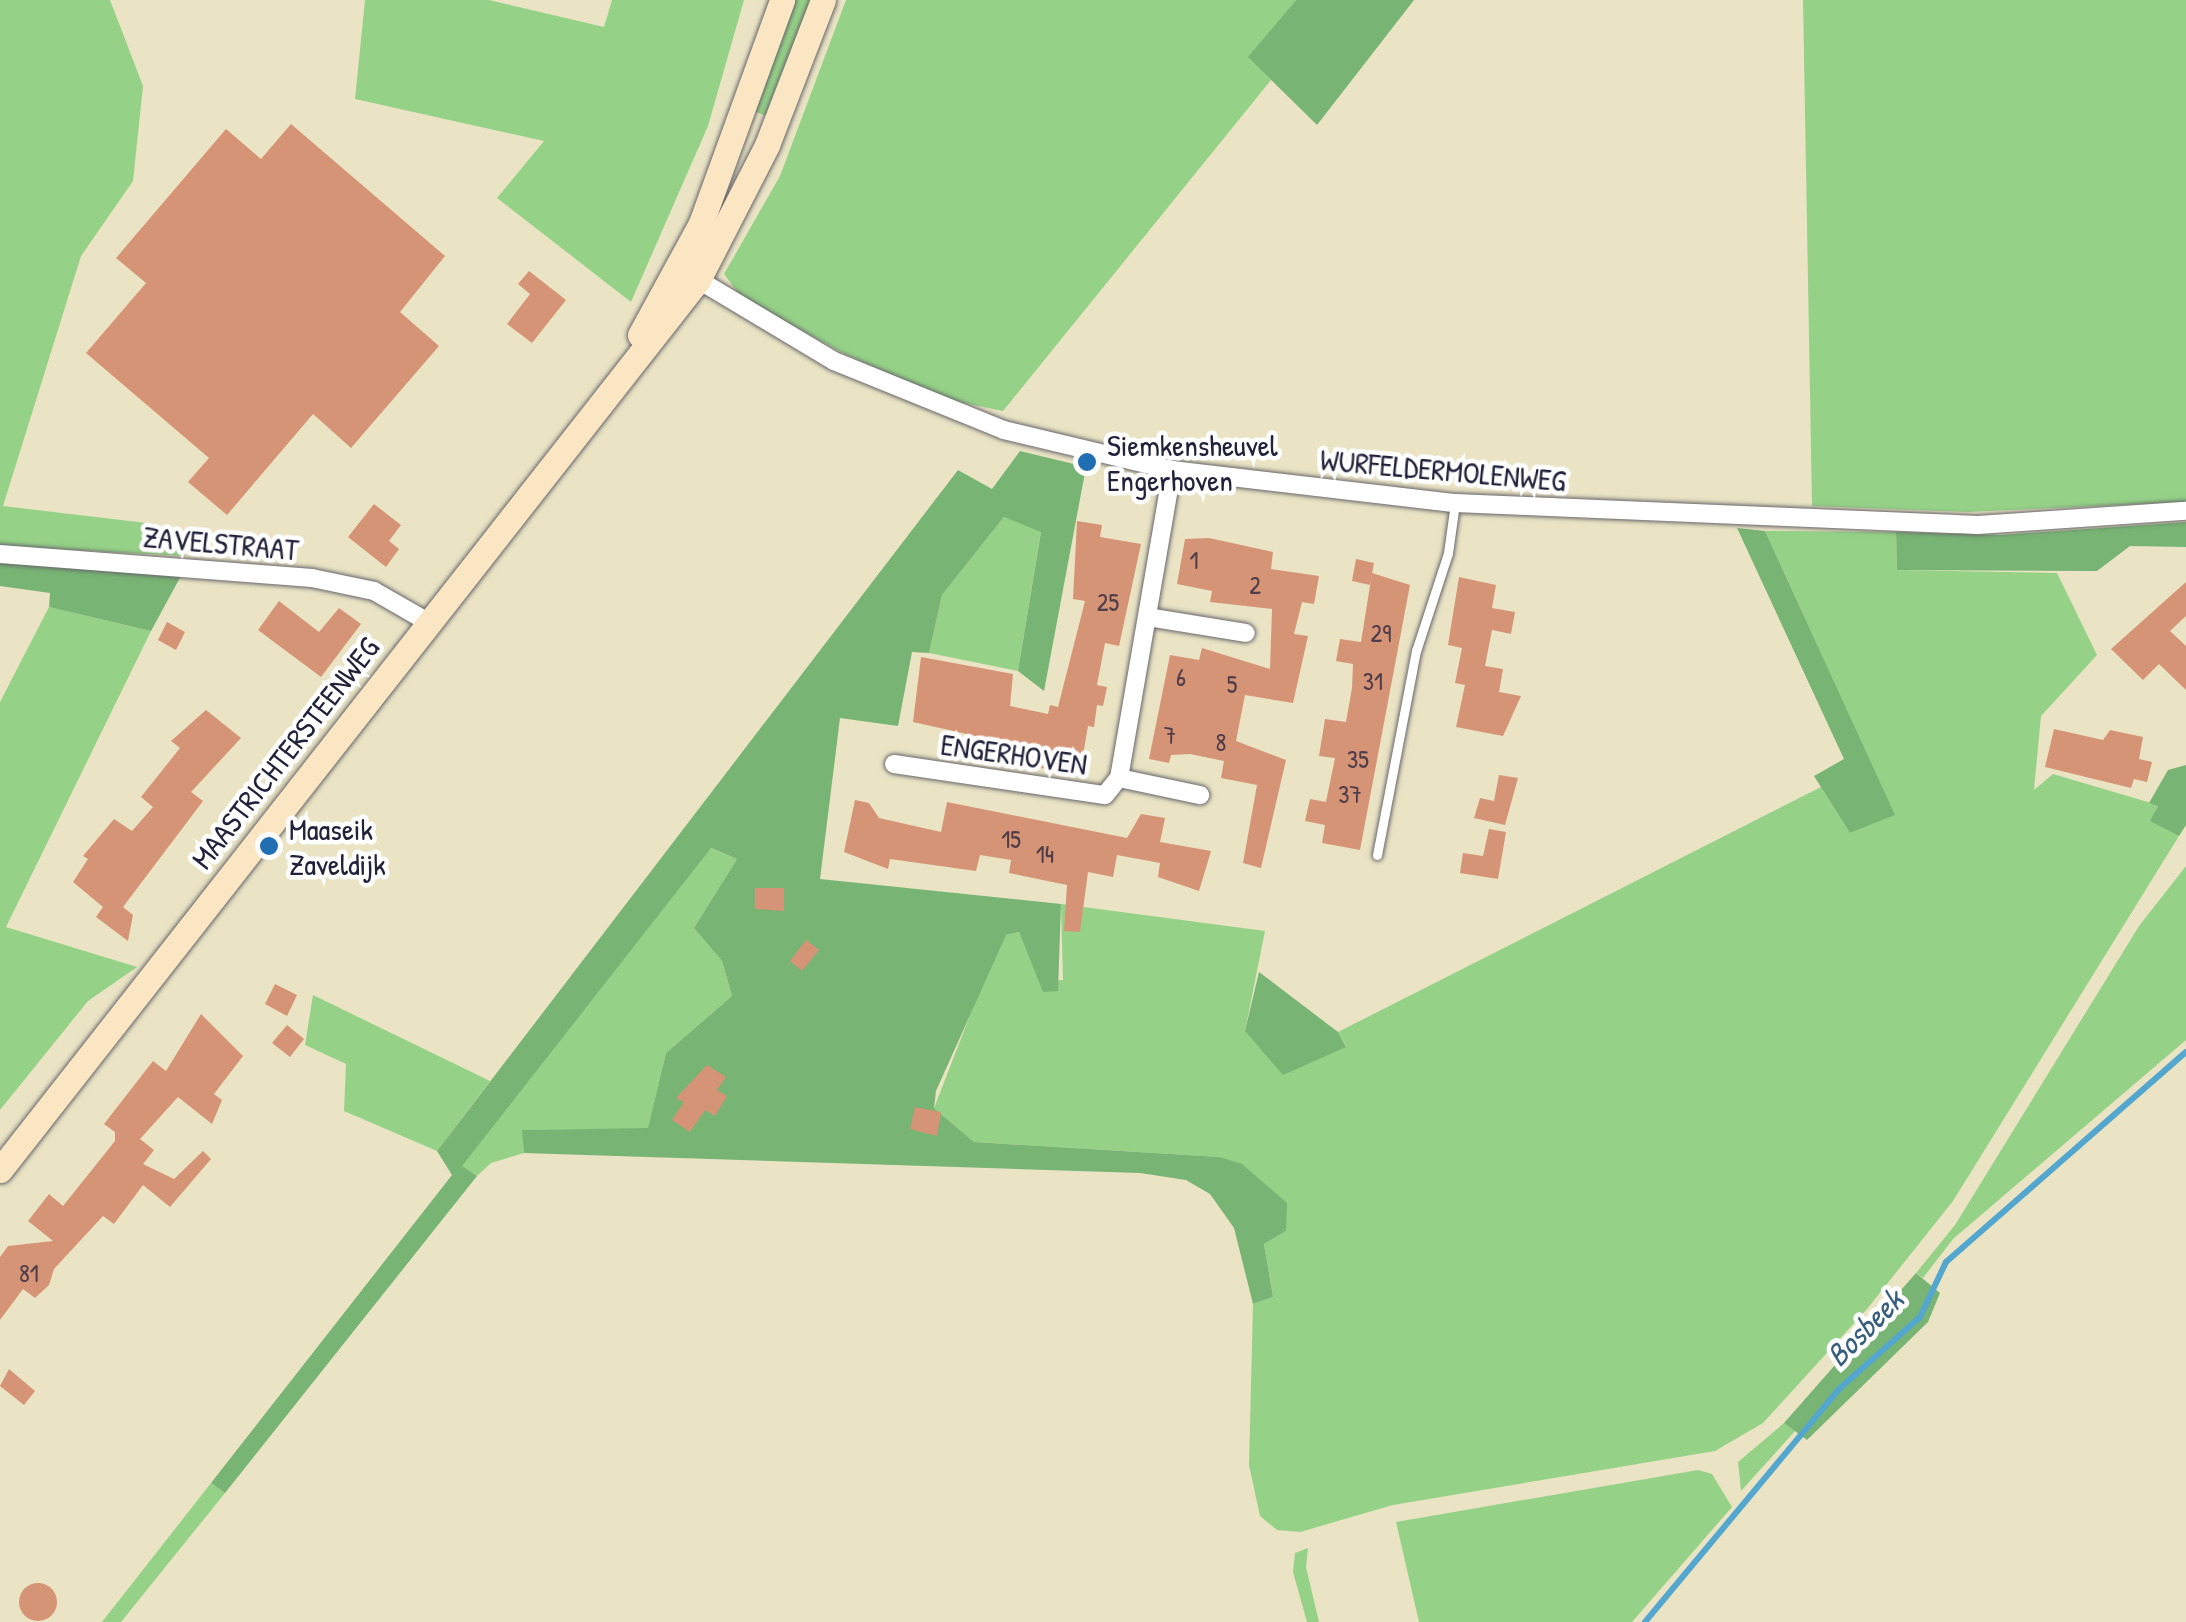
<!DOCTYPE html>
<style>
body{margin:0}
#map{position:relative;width:2186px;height:1622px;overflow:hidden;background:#eae4c5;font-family:"Patrick Hand",sans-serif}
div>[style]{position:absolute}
.green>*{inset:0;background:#95d287}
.forest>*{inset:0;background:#78b474}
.stream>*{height:6px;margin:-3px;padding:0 3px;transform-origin:3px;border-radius:3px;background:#53a7cf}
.building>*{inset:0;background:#d69476}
.round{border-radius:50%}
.roads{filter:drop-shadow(0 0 2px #68666b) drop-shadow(0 0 2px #68666b)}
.lane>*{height:9px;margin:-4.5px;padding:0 4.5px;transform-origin:4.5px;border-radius:4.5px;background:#fff}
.street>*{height:18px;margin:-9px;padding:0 9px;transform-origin:9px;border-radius:9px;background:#fff}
.secondary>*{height:25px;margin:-12.5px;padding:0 12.5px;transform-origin:12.5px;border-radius:12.5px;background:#fbe6c4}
.dots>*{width:28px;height:28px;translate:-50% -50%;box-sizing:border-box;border:5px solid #fff;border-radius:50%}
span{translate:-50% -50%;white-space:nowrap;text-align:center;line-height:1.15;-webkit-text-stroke:9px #fff;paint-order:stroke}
.number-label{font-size:25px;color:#4f3e4a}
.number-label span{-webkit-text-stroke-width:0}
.poi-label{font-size:30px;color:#22223b}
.left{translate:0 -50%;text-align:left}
.street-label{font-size:30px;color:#22223b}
.water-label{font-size:32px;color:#385e7e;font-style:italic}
</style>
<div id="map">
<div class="green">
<i style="clip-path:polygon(0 0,110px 0,143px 86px,133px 181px,81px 256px,3px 506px,155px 524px,181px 544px,185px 556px,0 546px)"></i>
<i style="clip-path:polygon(365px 0,489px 0,604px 27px,612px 0,744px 0,708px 126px,631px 302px,497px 198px,544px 141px,355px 99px)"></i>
<i style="clip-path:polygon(793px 0,816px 0,772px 118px,753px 111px)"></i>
<i style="clip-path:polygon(846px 0,1296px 0,1249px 57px,1271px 80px,1003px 411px,949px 400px,845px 354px,741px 297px,724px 274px,780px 176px)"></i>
<i style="clip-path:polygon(1803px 0,2186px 0,2186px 502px,1968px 512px,1812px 506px)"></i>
<i style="clip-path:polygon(1004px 517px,1041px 531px,1018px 671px,929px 653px,942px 595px)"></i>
<i style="clip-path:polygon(1765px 531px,1896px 532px,1897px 570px,2057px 573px,2097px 655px,2041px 716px,2034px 790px,2053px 774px,2158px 805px,2151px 821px,2179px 836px,1953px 1201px,1867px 1309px,1763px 1423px,1715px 1451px,1393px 1505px,1300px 1532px,1277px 1530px,1260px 1516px,1249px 1465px,1253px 1304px,1273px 1297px,1264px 1244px,1286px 1231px,1219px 1157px,974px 1142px,934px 1108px,993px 956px,1006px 935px,1019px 932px,1039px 981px,1063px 980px,1061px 904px,1265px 931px,1245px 1031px,1346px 1046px,1338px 1032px,1821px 787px,1850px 833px,1894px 815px)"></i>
<i style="clip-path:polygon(49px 607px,151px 631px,6px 927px,137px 967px,88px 1001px,0 1110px,0 702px)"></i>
<i style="clip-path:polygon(710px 848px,737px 859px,694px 928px,722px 961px,732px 996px,666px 1053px,648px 1129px,523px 1130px,524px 1153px,491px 1163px,477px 1176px,461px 1166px)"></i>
<i style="clip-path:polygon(2186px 866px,2186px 1040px,1953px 1239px,1923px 1278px,1916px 1273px,1955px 1225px,2139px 926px)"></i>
<i style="clip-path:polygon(313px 995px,490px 1081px,437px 1151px,344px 1111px,346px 1064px,305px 1045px)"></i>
<i style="clip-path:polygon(1784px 1423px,1795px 1431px,1741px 1491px,1738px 1462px)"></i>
<i style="clip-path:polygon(1698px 1470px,1712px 1474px,1732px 1507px,1632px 1622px,1419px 1622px,1396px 1522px)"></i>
<i style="clip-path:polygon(211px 1483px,225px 1493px,121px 1622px,102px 1622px)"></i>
<i style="clip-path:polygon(1308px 1548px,1306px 1567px,1319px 1622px,1307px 1622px,1293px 1572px,1295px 1553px)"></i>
</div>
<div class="forest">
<i style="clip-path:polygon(1296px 0,1414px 0,1317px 125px,1248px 57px)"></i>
<i style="clip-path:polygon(1020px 451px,1086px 467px,1044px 691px,1018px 671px,1041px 532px,1004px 517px,942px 595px,929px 653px,912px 652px,898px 726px,840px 718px,820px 879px,1061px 904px,1058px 991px,1043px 992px,1019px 932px,1006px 935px,936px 1091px,934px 1108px,974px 1142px,1219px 1157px,1242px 1164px,1287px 1203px,1286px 1231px,1264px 1244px,1273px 1297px,1253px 1304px,1234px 1228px,1210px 1194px,1186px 1180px,1140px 1173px,524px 1153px,522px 1130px,648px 1128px,666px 1053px,732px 996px,722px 961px,694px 928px,737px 859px,711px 848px,462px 1166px,477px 1176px,225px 1493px,211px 1483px,452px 1175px,437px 1151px,958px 470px,992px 489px)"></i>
<i style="clip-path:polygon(2186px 522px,2186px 547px,2130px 546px,2097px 571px,1897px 570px,1896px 532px,1999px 535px)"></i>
<i style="clip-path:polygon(1737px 528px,1765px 531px,1895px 815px,1850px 833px,1814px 776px,1844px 759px)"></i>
<i style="clip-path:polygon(0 562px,182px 574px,151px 631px,49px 607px,50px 593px,0 586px)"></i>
<i style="clip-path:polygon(2186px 765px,2186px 825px,2179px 836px,2150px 821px,2158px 806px,2149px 803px,2168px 770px)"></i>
<i style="clip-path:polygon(1259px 972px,1338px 1032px,1346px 1047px,1283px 1075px,1245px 1031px)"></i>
<i style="clip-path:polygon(1916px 1273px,1940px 1293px,1928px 1322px,1807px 1440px,1784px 1423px)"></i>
</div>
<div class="stream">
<i style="left:1645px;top:1622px;width:303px;rotate:-50.2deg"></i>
<i style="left:1839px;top:1389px;width:108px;rotate:-41.6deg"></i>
<i style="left:1920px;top:1317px;width:61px;rotate:-64.7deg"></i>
<i style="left:1946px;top:1262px;width:319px;rotate:-41.2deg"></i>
</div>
<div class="building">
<i style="clip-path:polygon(291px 124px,445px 256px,400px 312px,439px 346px,351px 448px,313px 414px,227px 515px,188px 482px,209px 458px,86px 353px,146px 283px,116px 258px,226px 129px,261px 159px)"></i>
<i style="clip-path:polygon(529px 271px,566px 300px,532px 343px,507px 324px,530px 294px,518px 284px)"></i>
<i style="clip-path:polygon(374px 504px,401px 525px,389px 541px,399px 549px,386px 567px,348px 537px)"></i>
<i style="clip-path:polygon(1077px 521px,1102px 525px,1100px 537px,1141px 544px,1119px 646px,1105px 643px,1097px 685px,1107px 687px,1103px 706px,1097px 705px,1094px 727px,1088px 726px,1081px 767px,1048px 761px,1046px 769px,1030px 766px,1031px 760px,996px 753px,998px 741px,913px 722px,921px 657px,1013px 674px,1010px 706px,1048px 714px,1050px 705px,1058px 707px,1085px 601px,1073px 599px)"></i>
<i style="clip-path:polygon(1209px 538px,1273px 552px,1271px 569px,1319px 576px,1314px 604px,1302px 602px,1294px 634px,1308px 636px,1293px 703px,1245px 695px,1236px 741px,1286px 760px,1261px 868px,1243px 863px,1257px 785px,1221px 778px,1224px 761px,1190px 754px,1171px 755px,1169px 763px,1149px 759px,1170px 655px,1199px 660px,1202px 648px,1270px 669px,1272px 609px,1210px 602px,1212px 591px,1177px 584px,1185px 539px)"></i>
<i style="clip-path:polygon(1356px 559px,1374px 563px,1370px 585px,1352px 581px)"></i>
<i style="clip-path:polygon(1372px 573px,1410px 585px,1360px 850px,1322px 843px,1325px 825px,1305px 821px,1310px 799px,1326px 802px,1335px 758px,1319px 756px,1325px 719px,1346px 722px,1352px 688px,1353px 664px,1336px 661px,1340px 639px,1361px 642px)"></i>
<i style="clip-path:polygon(1459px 577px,1496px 585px,1492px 608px,1515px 612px,1511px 634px,1492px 630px,1485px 666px,1503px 669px,1499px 692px,1521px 696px,1503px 736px,1456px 727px,1465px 685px,1455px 683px,1462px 648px,1448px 645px)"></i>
<i style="clip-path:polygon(2186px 582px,2186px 616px,2170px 631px,2186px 646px,2186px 690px,2159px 664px,2143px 680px,2111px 649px)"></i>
<i style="clip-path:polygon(279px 601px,319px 632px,339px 608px,361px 624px,321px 677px,258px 630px)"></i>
<i style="clip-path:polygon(167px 622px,185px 632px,176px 650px,158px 640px)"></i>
<i style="clip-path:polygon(206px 710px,241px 738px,191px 792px,203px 801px,123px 907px,133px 915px,128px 941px,96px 917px,103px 907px,73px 882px,88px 859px,83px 856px,114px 819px,132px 831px,153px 807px,141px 797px,180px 748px,171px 741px)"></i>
<i style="clip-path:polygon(2054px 729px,2103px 740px,2110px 730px,2143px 737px,2139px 759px,2152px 762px,2147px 782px,2134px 779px,2131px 788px,2045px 767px)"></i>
<i style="clip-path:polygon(1499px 775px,1518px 778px,1505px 825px,1474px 818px,1480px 798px,1494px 801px)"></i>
<i style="clip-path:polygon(855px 800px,869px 803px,879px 818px,941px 832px,947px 802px,1127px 838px,1141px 814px,1165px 818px,1160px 842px,1211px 851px,1199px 891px,1158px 877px,1160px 863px,1117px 855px,1113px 877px,1088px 872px,1080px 932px,1064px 931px,1067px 885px,1009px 873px,1011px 860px,980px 855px,976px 871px,890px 859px,888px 869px,844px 852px)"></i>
<i style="clip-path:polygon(1489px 829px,1506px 832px,1498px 879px,1460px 873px,1463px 853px,1483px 856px)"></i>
<i style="clip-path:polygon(755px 888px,784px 888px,784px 911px,755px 909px)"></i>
<i style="clip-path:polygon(806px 940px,819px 950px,802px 971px,790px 961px)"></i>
<i style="clip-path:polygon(275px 984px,297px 995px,287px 1016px,265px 1004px)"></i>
<i style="clip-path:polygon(201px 1014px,243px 1056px,214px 1094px,222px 1100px,212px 1124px,178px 1097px,140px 1139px,154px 1150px,143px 1164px,174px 1179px,203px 1151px,211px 1159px,170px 1207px,143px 1185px,114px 1224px,103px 1216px,54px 1269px,49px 1285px,35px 1298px,23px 1289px,0 1320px,0 1257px,8px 1246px,53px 1241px,28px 1221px,49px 1194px,63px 1206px,115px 1141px,115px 1132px,104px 1124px,153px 1061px,166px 1071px)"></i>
<i style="clip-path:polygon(287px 1025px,304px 1039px,290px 1057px,272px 1043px)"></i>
<i style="clip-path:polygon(707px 1065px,726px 1077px,717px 1090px,727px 1096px,715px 1116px,705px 1110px,690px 1132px,672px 1120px,684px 1102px,676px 1098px)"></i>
<i style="clip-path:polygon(915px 1107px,941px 1112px,937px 1136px,910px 1129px)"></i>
<i style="clip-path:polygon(9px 1369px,35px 1391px,24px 1405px,0 1386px)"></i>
<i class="round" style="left:19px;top:1583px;width:38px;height:38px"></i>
</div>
<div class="roads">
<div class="lane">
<i style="left:1377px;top:855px;width:208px;rotate:-79.2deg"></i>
<i style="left:1416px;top:651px;width:103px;rotate:-71.9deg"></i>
<i style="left:1448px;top:553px;width:50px;rotate:-82deg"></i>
</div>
<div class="street">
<i style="left:692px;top:276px;width:165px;rotate:30.9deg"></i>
<i style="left:834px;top:361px;width:183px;rotate:22.1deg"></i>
<i style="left:1004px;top:430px;width:173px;rotate:13.4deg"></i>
<i style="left:1172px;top:470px;width:285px;rotate:6.7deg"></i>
<i style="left:1455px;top:503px;width:523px;rotate:2.41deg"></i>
<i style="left:1978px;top:525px;width:208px;rotate:-3.9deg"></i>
<i style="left:0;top:554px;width:313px;rotate:4.4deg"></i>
<i style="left:312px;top:578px;width:63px;rotate:11.8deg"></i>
<i style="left:374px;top:591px;width:62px;rotate:29.9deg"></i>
<i style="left:1148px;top:617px;width:99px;rotate:9.3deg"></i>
<i style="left:894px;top:764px;width:213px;rotate:8.4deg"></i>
<i style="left:1105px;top:795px;width:22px;rotate:-51deg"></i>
<i style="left:1119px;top:778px;width:313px;rotate:-80.2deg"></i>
<i style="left:1119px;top:778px;width:83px;rotate:11.9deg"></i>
</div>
<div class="secondary">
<i style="left:640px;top:335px;width:128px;rotate:-61.4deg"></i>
<i style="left:701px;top:223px;width:237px;rotate:-70deg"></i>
<i style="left:0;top:1170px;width:1131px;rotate:-51.89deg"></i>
<i style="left:698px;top:280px;width:152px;rotate:-62.9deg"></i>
<i style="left:767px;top:145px;width:155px;rotate:-68.9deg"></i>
</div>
</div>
<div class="dots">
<i style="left:1087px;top:462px;background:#1f6fb2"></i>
<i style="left:269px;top:846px;background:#1f6fb2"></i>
</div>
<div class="number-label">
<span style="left:1194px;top:560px">1</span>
<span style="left:1255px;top:585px">2</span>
<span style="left:1108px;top:602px">25</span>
<span style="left:1381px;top:633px">29</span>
<span style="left:1181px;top:677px">6</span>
<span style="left:1373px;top:681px">31</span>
<span style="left:1232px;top:684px">5</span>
<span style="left:1170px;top:735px">7</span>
<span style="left:1221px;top:742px">8</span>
<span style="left:1358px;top:759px">35</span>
<span style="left:1350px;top:794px">37</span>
<span style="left:1011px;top:839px">15</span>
<span style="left:1045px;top:854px">14</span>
<span style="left:29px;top:1273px">81</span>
</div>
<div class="poi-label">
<span class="left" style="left:1107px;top:462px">Siemkensheuvel<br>Engerhoven</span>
<span class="left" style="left:289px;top:846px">Maaseik<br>Zaveldijk</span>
</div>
<div class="street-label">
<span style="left:1443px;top:470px;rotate:5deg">WURFELDERMOLENWEG</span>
<span style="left:221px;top:543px;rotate:5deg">ZAVELSTRAAT</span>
<span style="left:285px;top:753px;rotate:-52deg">MAASTRICHTERSTEENWEG</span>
<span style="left:1014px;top:754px;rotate:8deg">ENGERHOVEN</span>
</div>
<div class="water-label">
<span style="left:1865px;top:1328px;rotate:-45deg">Bosbeek</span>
</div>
</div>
